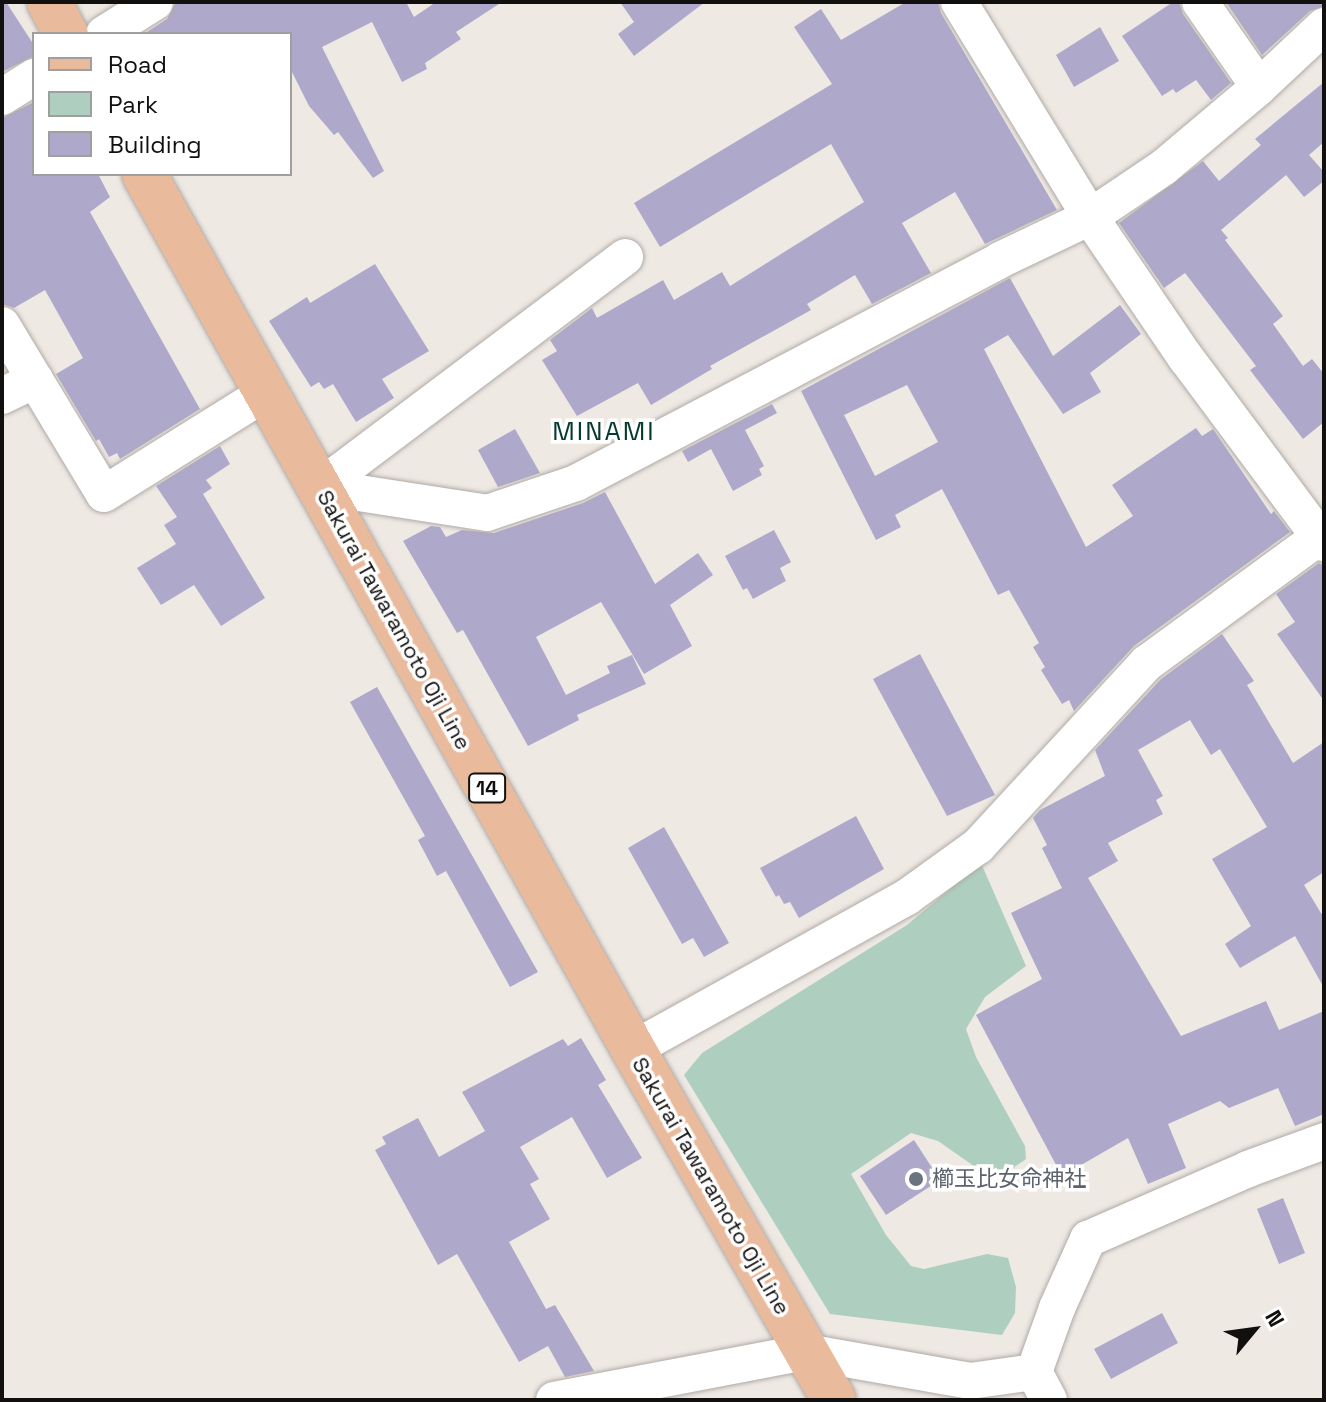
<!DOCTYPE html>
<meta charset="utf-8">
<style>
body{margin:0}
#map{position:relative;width:1326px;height:1402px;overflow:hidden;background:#efe9e4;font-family:"Space Grotesk","Noto Sans JP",sans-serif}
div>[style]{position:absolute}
.green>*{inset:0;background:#aecfbf}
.building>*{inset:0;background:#aea9ca}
.roads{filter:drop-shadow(0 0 2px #b0aaa6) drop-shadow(0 0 2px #b0aaa6)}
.minor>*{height:36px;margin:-18px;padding:0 18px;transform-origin:18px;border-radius:18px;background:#fff}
.primary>*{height:44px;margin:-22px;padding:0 22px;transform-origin:22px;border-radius:22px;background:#eaba9d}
.dots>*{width:22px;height:22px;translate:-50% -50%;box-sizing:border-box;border:4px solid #fff;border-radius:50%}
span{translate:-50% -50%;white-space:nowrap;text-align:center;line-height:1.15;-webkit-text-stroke:7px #fff;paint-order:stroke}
.shield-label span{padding:2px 6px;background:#fff;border:2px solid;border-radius:6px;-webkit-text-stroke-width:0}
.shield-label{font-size:20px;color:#12100f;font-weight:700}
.street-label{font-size:22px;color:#12100f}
.worship-label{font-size:22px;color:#5b616d}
.left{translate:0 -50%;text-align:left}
.quarter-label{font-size:26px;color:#043b2c;letter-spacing:2px}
.frame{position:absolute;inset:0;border:4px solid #12100f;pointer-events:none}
.legend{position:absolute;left:32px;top:32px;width:260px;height:144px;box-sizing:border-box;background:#fff;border:2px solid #a09f9f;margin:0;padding:10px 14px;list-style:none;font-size:24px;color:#12100f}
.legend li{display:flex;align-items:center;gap:16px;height:40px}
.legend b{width:40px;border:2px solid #a09f9f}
.north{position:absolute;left:1214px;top:1290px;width:80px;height:80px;-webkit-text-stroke:6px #fff;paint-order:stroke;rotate:61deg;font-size:22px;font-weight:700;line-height:32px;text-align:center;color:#12100f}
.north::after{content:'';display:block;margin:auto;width:28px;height:36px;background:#12100f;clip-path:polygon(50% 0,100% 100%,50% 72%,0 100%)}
</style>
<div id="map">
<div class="green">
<i style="clip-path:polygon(981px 863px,1026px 966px,985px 997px,966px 1029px,976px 1057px,1025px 1146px,1026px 1159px,1006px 1173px,981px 1171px,938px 1141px,911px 1133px,851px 1174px,886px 1235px,911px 1266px,924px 1269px,987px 1254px,1008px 1258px,1016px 1287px,1015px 1313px,1002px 1335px,830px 1314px,684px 1075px,702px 1053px,907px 925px)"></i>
</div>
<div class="building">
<i style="clip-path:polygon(2px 2px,6px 2px,34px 45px,34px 56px,2px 72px)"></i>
<i style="clip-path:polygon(176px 2px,412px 2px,407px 4px,414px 17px,436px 2px,502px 2px,456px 32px,461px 39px,425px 63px,427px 69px,402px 82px,372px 22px,322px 47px,384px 171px,373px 178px,338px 132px,334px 135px,309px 106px,290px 68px,290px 34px,144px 34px,167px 19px)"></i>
<i style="clip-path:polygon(620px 2px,705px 2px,634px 56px,618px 34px,634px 22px)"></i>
<i style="clip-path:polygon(906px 2px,938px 2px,941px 13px,1057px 210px,985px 244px,955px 192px,902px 223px,931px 273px,872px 304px,855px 275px,807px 304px,811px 310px,710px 366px,712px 369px,651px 405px,638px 383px,577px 416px,542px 360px,557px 351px,550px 340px,592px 308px,597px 318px,663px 280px,674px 300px,722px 272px,730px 286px,864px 202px,831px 144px,660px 247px,634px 203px,832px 84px,794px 27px,821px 9px,841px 40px)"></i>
<i style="clip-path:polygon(1173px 2px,1179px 2px,1183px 14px,1231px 83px,1211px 100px,1196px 80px,1176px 93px,1173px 89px,1162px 96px,1122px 36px)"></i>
<i style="clip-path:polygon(1226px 2px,1324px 2px,1324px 6px,1310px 11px,1262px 55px)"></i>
<i style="clip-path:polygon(1100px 27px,1119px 61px,1074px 87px,1056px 55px)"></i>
<i style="clip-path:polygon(1324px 82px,1324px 142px,1309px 155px,1324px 172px,1324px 181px,1304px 197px,1286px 175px,1221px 230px,1228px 238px,1225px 240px,1283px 316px,1273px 324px,1303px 366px,1312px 359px,1324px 374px,1324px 422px,1303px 439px,1250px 370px,1256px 366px,1185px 273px,1164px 288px,1119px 223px,1203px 161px,1219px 181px,1261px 145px,1255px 139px)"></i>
<i style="clip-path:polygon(34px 102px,34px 174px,98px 174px,110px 197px,90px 212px,200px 409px,120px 459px,117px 453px,109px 457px,99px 439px,96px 441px,56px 374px,83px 358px,45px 290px,14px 308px,2px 304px,2px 118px)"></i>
<i style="clip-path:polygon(375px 264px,429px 351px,382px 379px,394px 398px,356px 422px,333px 384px,324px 389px,319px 382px,311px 387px,269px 321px,307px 297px,310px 303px)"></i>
<i style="clip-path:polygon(evenodd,1010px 278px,1053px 356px,1120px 305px,1141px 334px,1090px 373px,1101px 392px,1063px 414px,1008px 335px,984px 349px,1086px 547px,1133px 516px,1112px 485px,1196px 428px,1202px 436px,1213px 429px,1271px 514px,1274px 511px,1290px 532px,1134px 646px,1074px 711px,1069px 700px,1062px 704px,1041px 670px,1045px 667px,1033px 647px,1039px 643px,1009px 590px,998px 595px,942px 489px,895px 515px,901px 527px,876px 540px,801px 391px,1010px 278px,907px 385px,938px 442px,875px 476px,844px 415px,907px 385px)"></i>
<i style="clip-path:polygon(772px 404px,777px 413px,745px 430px,764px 466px,759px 469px,762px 475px,733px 491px,711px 449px,688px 462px,682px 451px)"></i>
<i style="clip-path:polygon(515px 429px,540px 473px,498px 487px,478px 450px)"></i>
<i style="clip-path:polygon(220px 446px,230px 464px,206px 480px,212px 488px,203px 494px,265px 598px,221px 626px,194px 585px,161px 605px,137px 568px,176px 544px,164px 525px,177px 517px,156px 486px)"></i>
<i style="clip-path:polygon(605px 492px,655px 584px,698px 553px,713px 575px,670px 605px,692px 646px,644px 674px,601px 602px,536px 637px,566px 695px,610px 673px,607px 666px,632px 655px,646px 684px,577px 715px,579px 720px,528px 746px,463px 630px,457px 633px,403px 541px,431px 526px,440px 527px,446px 537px,462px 530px,494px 533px,583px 503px)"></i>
<i style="clip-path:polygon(774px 530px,791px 562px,780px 568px,786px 581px,753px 599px,747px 588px,743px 590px,725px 556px)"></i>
<i style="clip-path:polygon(1319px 563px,1324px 566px,1324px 701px,1277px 634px,1295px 622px,1276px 594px)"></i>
<i style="clip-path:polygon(1222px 634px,1254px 681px,1247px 685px,1293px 763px,1324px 742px,1324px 872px,1304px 885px,1324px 918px,1324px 988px,1295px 936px,1240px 968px,1225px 944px,1251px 926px,1212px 859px,1267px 827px,1220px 749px,1211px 755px,1190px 720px,1138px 750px,1163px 796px,1156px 800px,1163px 814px,1108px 843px,1118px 861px,1088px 878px,1181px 1036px,1266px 1001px,1279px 1030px,1324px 1011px,1324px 1114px,1295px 1126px,1278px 1088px,1229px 1108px,1220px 1101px,1168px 1124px,1186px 1168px,1148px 1184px,1128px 1138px,1062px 1176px,976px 1015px,1042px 979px,1011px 913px,1062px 888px,1042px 848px,1047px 845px,1033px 818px,1040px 810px,1105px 776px,1095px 750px,1161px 679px)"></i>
<i style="clip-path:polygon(920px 654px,995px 795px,947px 816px,873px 679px)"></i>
<i style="clip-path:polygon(377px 687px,538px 972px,510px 987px,446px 871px,437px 876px,418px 840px,425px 836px,350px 702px)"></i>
<i style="clip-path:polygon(856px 816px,884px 869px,799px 918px,790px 902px,784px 904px,779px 895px,776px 897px,760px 868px)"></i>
<i style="clip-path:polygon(664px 827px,729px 943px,704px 957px,693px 938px,682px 944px,628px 848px)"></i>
<i style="clip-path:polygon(581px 1038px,606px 1080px,598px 1085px,642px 1158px,607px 1178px,572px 1117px,520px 1147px,539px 1179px,530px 1184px,550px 1219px,509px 1242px,546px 1309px,555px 1305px,594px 1371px,565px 1377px,548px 1346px,519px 1362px,457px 1254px,438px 1265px,375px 1150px,386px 1144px,382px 1137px,418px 1118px,439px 1157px,485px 1131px,462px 1092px,563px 1039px,568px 1046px)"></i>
<i style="clip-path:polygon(914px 1140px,940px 1180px,886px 1215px,860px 1176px)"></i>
<i style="clip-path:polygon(1283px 1198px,1305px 1253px,1279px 1264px,1257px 1209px)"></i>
<i style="clip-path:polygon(1162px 1313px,1178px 1343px,1111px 1379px,1094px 1349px)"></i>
</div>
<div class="roads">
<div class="minor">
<i style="left:959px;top:2px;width:252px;rotate:58.6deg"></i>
<i style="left:1090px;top:217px;width:171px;rotate:55.8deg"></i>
<i style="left:1186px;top:358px;width:231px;rotate:53.3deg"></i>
<i style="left:1200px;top:2px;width:103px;rotate:55.2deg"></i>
<i style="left:104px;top:34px;width:60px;rotate:-32.1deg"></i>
<i style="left:2px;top:97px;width:38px;rotate:-32deg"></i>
<i style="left:2px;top:325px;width:197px;rotate:58.9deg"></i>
<i style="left:104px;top:494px;width:192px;rotate:-32deg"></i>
<i style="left:2px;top:396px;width:37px;rotate:-26deg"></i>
<i style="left:320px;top:487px;width:169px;rotate:8.8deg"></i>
<i style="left:487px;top:513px;width:94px;rotate:-18.6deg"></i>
<i style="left:576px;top:483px;width:479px;rotate:-27.7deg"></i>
<i style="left:1000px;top:260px;width:100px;rotate:-25.5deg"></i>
<i style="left:1090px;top:217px;width:89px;rotate:-34deg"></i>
<i style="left:1164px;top:167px;width:124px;rotate:-40.1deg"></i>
<i style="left:1259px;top:87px;width:89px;rotate:-43.2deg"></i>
<i style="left:320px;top:487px;width:382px;rotate:-37deg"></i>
<i style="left:633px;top:1049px;width:313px;rotate:-29deg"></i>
<i style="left:907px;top:897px;width:87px;rotate:-35.7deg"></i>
<i style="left:978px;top:846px;width:249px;rotate:-47.3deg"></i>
<i style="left:1147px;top:663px;width:212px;rotate:-36.2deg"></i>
<i style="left:554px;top:1400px;width:257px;rotate:-10.8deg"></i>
<i style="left:806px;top:1352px;width:167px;rotate:10deg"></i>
<i style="left:970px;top:1381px;width:65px;rotate:-8deg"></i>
<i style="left:1049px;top:1400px;width:32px;rotate:-118deg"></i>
<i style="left:1034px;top:1372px;width:68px;rotate:-70.2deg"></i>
<i style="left:1057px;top:1308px;width:76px;rotate:-65.8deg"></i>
<i style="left:1088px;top:1239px;width:175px;rotate:-23.6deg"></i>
<i style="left:1248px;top:1169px;width:81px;rotate:-20.2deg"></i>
</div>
<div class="primary">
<i style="left:49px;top:2px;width:36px;rotate:62deg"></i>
<i style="left:144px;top:174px;width:1002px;rotate:60.8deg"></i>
<i style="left:633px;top:1049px;width:404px;rotate:60.2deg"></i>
</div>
</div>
<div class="dots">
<i style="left:916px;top:1179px;background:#6b7280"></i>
</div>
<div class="shield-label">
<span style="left:487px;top:788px">14</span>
</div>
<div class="street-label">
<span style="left:394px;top:620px;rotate:61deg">Sakurai Tawaramoto Oji Line</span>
<span style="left:711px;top:1186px;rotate:60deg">Sakurai Tawaramoto Oji Line</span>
</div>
<div class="worship-label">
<span class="left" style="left:932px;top:1179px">櫛玉比女命神社</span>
</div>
<div class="quarter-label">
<span style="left:604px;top:432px">MINAMI</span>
</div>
<div class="frame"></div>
<ul class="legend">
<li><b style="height:10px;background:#eaba9d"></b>Road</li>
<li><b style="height:22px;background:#aecfbf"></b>Park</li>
<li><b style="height:22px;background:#aea9ca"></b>Building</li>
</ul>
<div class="north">N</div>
</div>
